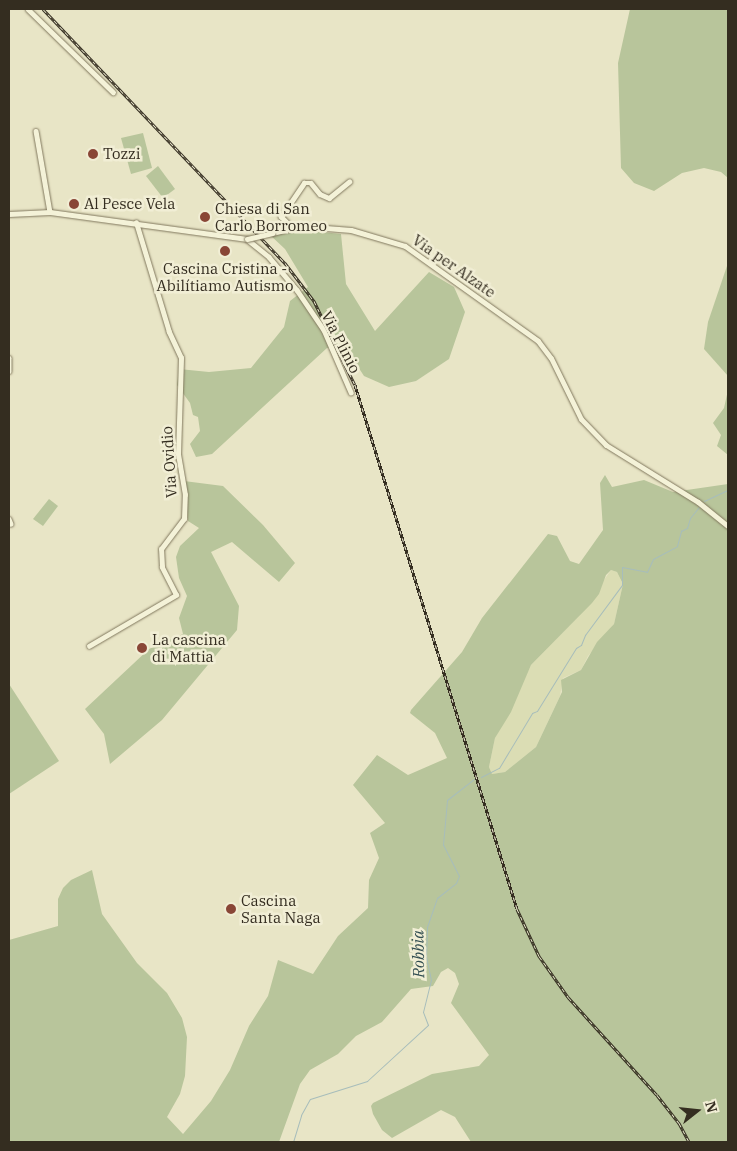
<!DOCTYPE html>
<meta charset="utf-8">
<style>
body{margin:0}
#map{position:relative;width:737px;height:1151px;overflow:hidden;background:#e8e5c6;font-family:"IBM Plex Serif",serif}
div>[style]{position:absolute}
.farmland>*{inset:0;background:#dbddb4}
.green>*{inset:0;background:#b8c59b}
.stream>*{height:1px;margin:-0.5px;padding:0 0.5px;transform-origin:0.5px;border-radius:0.5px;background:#a7bdbb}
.roads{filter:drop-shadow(0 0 1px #81785e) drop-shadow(0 0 1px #81785e)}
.minor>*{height:4.5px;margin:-2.25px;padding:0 2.25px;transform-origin:2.25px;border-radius:2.25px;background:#f4f2d8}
.tertiary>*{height:5px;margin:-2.5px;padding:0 2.5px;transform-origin:2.5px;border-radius:2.5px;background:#f4f2d8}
.rail>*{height:3px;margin-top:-1.5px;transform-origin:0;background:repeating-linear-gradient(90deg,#f1eed5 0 4px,#342d20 0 8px);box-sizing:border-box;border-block:1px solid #342d20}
.bridges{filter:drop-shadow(0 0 1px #81785e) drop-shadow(0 0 1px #81785e)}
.tertiary-bridge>*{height:5px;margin:-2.5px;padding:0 2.5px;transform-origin:2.5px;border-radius:2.5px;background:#f4f2d8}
.dots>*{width:14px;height:14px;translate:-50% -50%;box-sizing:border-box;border:2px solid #f1eed5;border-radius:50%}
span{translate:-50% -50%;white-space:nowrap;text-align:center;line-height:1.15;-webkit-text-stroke:5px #f1eed5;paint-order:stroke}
.poi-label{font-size:15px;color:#342d20}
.left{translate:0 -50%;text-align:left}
.street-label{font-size:15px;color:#342d20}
.water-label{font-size:16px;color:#314d51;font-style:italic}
.frame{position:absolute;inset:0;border:10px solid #342d20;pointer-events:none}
.north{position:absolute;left:672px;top:1086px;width:50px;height:50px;-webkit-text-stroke:4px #f1eed5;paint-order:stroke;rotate:74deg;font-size:14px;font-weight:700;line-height:20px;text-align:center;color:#342d20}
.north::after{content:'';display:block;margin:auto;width:18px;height:22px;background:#342d20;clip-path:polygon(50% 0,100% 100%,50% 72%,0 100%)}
</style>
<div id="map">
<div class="farmland">
<i style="clip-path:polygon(611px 570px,617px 572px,623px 584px,614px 624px,588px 656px,581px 670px,563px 678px,560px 696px,536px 747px,505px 772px,492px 774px,489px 767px,495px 738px,531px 665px,579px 616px)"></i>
</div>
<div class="green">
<i style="clip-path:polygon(630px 9px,728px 9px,728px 178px,721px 172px,704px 168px,682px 173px,654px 191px,634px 183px,621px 168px,618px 63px)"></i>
<i style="clip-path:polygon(143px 133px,152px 168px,131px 174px,121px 138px)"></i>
<i style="clip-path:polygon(158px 166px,175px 189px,163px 198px,146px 176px)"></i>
<i style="clip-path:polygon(312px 231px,341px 234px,346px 284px,375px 331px,429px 272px,454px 287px,465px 312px,449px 359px,416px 381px,389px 387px,364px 376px,345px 347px,327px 348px,212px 454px,196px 457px,190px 444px,200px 431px,198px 417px,193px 415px,190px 403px,177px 385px,179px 369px,209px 372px,251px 368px,284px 327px,290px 301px,308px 287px,285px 249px,270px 235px)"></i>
<i style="clip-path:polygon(728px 263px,728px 376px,704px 349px,708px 322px)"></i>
<i style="clip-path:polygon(728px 390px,728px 455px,717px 446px,721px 435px,713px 423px,724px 408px)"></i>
<i style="clip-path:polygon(evenodd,605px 475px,612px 487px,644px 480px,673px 492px,728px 484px,728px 1142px,471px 1142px,455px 1117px,441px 1110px,392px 1138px,382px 1130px,373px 1114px,371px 1106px,373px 1103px,432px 1074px,479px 1066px,489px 1055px,451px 1003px,459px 984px,455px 973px,448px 968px,441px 972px,433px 986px,411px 989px,382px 1022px,356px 1036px,338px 1054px,310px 1070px,300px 1084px,279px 1142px,9px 1142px,9px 940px,58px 926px,58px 899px,63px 888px,71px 880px,92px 870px,102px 914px,137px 963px,167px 993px,182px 1018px,187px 1037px,185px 1076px,180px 1094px,167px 1117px,183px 1134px,211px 1101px,230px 1070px,249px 1026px,268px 996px,278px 960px,313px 974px,338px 936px,368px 908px,369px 880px,379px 858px,370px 833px,385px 823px,353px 785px,377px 755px,408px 775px,447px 758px,435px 733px,410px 713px,411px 710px,462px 652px,482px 618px,548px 534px,557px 536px,570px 561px,579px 564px,603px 530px,600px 483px,605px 475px,611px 570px,617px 572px,623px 584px,614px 624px,597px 642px,581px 670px,561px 680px,562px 692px,536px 747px,505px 772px,492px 774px,489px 767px,495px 738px,511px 712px,531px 665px,592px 603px,599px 594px,606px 575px,611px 570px)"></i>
<i style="clip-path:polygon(184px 481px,223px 486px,263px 525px,295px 563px,279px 582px,232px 542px,211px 552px,239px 606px,237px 630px,162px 720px,110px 764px,104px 734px,85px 709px,149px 649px,183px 634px,179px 618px,187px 596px,179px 578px,176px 557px,180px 546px,199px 528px,188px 521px)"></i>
<i style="clip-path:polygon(49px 499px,58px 506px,43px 526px,33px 519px)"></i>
<i style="clip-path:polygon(9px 684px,59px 761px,9px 794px)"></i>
</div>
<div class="stream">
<i style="left:704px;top:501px;width:26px;rotate:-25deg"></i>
<i style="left:481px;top:777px;width:20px;rotate:-27deg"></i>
<i style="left:499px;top:768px;width:64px;rotate:-59deg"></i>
<i style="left:532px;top:713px;width:5px;rotate:-22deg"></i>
<i style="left:537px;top:711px;width:74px;rotate:-58.2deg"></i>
<i style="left:576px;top:648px;width:6px;rotate:-31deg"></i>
<i style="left:581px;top:645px;width:11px;rotate:-68deg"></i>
<i style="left:585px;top:635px;width:62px;rotate:-53.5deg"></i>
<i style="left:622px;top:585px;width:18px;rotate:-90deg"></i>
<i style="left:622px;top:567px;width:25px;rotate:11deg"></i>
<i style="left:647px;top:572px;width:14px;rotate:-65deg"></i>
<i style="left:653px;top:559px;width:27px;rotate:-28deg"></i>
<i style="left:677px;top:546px;width:16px;rotate:-75deg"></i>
<i style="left:681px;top:531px;width:7px;rotate:-27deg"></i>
<i style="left:687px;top:528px;width:10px;rotate:-73deg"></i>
<i style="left:690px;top:518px;width:14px;rotate:-51deg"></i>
<i style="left:293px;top:1142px;width:28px;rotate:-73deg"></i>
<i style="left:301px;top:1115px;width:18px;rotate:-61deg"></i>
<i style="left:310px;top:1099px;width:60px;rotate:-17.5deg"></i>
<i style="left:367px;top:1081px;width:83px;rotate:-42.6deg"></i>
<i style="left:428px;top:1025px;width:14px;rotate:-111deg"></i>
<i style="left:423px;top:1012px;width:33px;rotate:-76deg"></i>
<i style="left:431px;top:980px;width:24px;rotate:-102deg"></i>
<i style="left:426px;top:957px;width:30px;rotate:-88deg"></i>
<i style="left:427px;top:927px;width:31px;rotate:-71deg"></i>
<i style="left:437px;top:898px;width:24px;rotate:-38deg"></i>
<i style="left:456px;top:883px;width:8px;rotate:-67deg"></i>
<i style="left:459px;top:876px;width:35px;rotate:-117deg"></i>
<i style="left:443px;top:845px;width:45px;rotate:-84.9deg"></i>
<i style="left:447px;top:800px;width:34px;rotate:-38deg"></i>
</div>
<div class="roads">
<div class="minor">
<i style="left:28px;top:9px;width:119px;rotate:44.3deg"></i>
<i style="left:36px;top:131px;width:82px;rotate:80.2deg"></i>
<i style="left:292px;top:228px;width:16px;rotate:-135deg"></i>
<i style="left:281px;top:217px;width:41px;rotate:-55.9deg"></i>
<i style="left:304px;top:183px;width:7px"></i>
<i style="left:311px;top:183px;width:14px;rotate:51deg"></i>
<i style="left:320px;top:194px;width:10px;rotate:24deg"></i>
<i style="left:329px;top:198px;width:26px;rotate:-39deg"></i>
<i style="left:247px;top:239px;width:28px;rotate:39deg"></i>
<i style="left:269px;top:257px;width:43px;rotate:49.7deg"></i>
<i style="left:297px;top:290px;width:48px;rotate:56deg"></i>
<i style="left:324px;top:330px;width:68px;rotate:66.5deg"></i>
<i style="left:9px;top:358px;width:13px;rotate:90deg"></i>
<i style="left:9px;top:519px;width:5px;rotate:68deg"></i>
<i style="left:89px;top:646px;width:101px;rotate:-30.4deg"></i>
<i style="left:176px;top:595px;width:31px;rotate:-117deg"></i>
<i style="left:162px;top:567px;width:18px;rotate:-93deg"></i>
<i style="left:161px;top:549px;width:38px;rotate:-53deg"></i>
<i style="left:184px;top:519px;width:24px;rotate:-88deg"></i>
<i style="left:185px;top:495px;width:42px;rotate:-99.7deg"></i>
<i style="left:178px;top:454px;width:96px;rotate:-88.2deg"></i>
<i style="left:181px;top:358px;width:29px;rotate:-115deg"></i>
<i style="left:169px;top:332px;width:114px;rotate:-106.8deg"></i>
</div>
<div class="tertiary">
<i style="left:9px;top:214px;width:41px;rotate:-2.8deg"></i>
<i style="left:50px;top:212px;width:199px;rotate:7.8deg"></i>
<i style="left:272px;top:233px;width:30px;rotate:-14deg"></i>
<i style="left:301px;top:226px;width:50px;rotate:4.6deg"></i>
<i style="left:351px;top:230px;width:56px;rotate:16.5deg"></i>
<i style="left:405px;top:246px;width:163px;rotate:35.5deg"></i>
<i style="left:538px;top:341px;width:21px;rotate:53deg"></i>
<i style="left:551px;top:358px;width:68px;rotate:63.8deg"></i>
<i style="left:581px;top:419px;width:36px;rotate:46deg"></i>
<i style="left:606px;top:445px;width:108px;rotate:31.8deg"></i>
<i style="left:698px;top:502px;width:38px;rotate:39deg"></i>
</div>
</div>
<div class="rail">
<i style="left:43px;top:9px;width:351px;rotate:46.4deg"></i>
<i style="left:285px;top:263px;width:48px;rotate:52.7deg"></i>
<i style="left:314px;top:301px;width:93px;rotate:64deg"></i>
<i style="left:355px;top:385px;width:548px;rotate:72.82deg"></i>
<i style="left:517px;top:909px;width:52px;rotate:64.9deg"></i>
<i style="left:539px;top:956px;width:50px;rotate:54.7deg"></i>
<i style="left:568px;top:997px;width:132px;rotate:47.8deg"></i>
<i style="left:657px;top:1095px;width:36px;rotate:52deg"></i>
<i style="left:679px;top:1123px;width:21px;rotate:62deg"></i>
</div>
<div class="bridges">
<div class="tertiary-bridge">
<i style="left:247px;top:239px;width:26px;rotate:-13deg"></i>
</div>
</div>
<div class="dots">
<i style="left:93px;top:154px;background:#894636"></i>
<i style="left:74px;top:204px;background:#894636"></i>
<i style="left:205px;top:217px;background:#894636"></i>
<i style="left:225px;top:251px;background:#894636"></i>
<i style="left:142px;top:648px;background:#894636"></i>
<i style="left:231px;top:909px;background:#894636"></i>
</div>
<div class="poi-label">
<span class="left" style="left:103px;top:154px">Tozzi</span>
<span class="left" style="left:84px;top:204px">Al Pesce Vela</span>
<span class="left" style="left:215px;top:217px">Chiesa di San<br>Carlo Borromeo</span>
<span style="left:225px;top:277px">Cascina Cristina -<br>Abilítiamo Autismo</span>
<span class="left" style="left:152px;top:648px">La cascina<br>di Mattia</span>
<span class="left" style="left:241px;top:909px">Cascina<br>Santa Naga</span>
</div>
<div class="street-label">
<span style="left:454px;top:266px;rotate:35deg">Via per Alzate</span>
<span style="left:341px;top:342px;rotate:63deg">Via Plinio</span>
<span style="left:169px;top:462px;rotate:-94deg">Via Ovidio</span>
</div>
<div class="water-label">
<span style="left:418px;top:954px;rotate:-91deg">Robbia</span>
</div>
<div class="frame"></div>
<div class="north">N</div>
</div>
